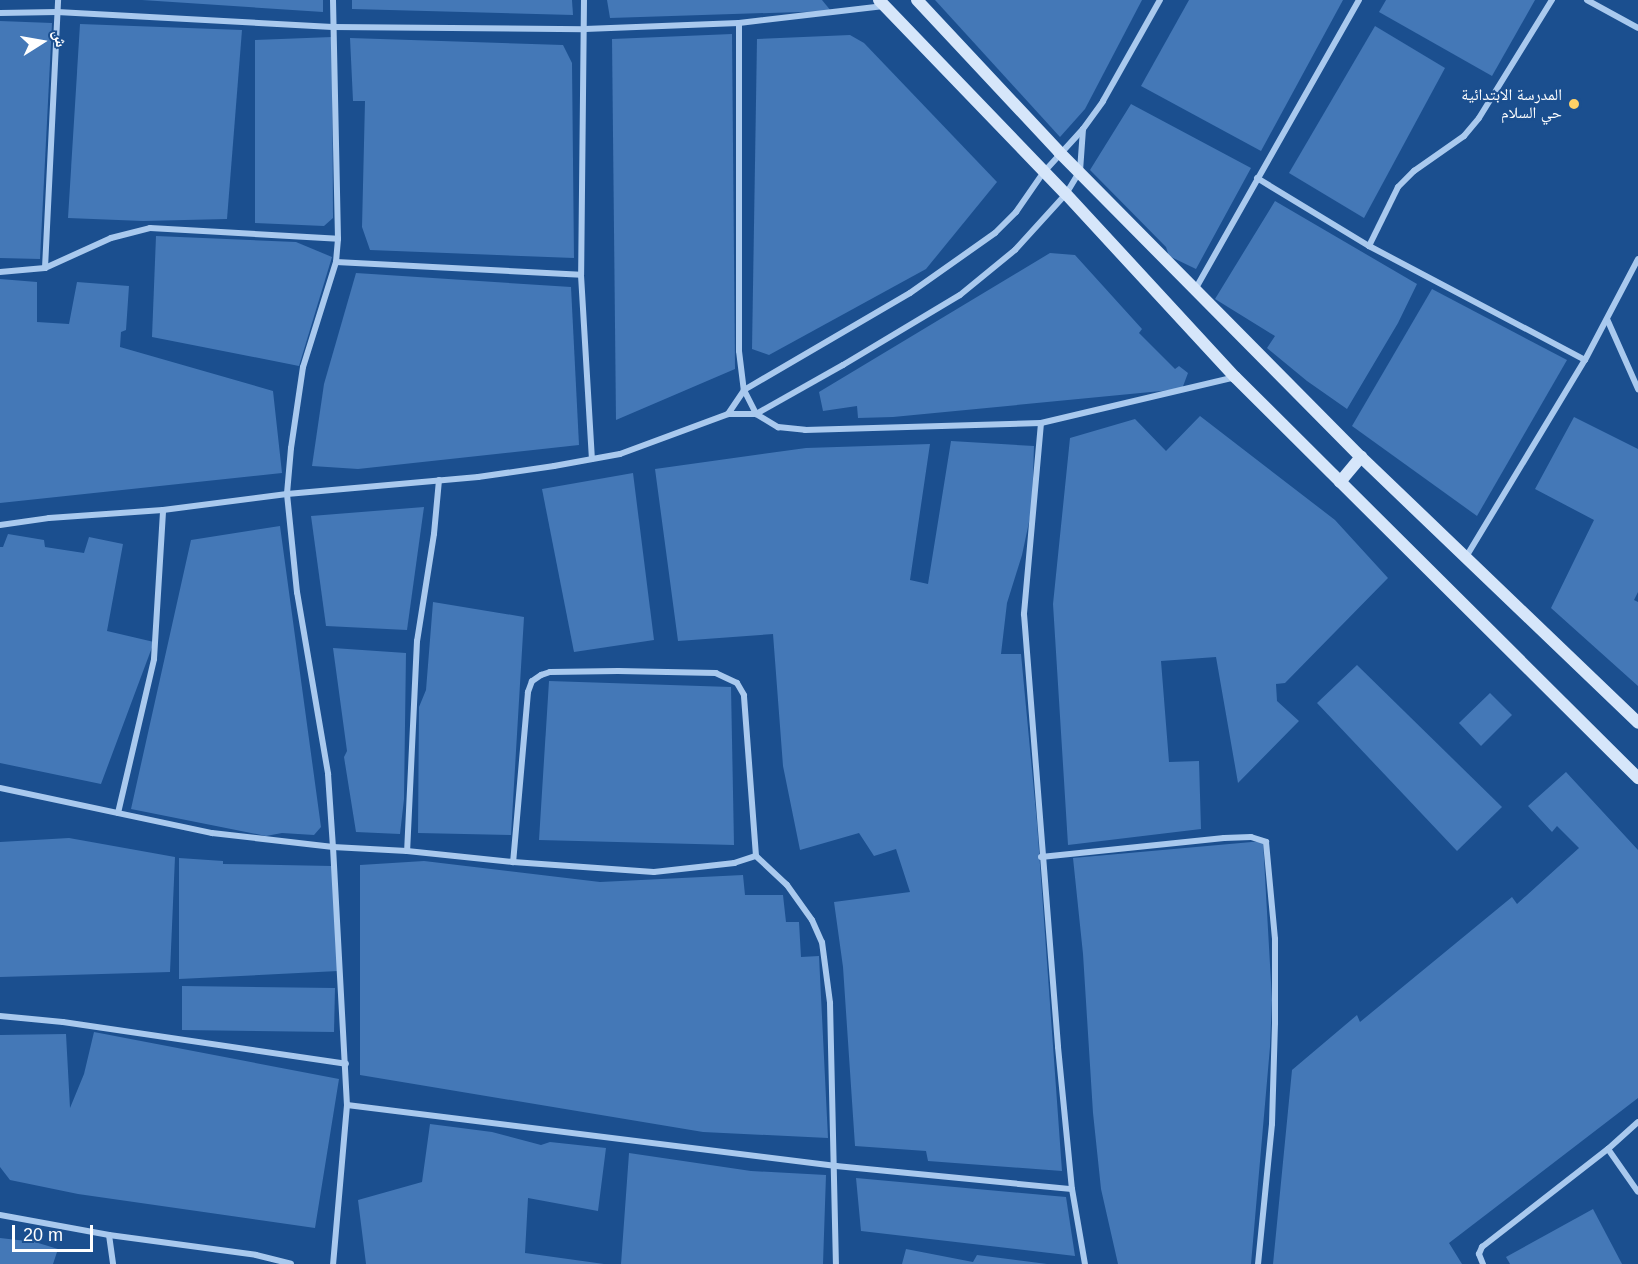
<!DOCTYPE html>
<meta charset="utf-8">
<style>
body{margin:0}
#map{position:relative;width:1638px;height:1264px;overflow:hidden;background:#1b4f8f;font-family:Helvetica,"Noto Naskh Arabic",sans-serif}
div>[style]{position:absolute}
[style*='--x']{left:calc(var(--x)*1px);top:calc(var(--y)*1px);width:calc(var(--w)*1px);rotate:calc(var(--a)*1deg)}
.building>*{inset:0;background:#4478b7}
.street>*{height:6px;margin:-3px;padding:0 3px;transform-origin:3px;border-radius:3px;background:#a9c9ee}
.secondary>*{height:12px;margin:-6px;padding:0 6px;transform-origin:6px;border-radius:6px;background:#d6e6fa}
.dots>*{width:16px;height:16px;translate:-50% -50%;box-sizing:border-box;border:3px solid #1b4f8f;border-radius:50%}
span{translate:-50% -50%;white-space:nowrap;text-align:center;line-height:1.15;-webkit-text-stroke:4.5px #1b4f8f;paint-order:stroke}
.poi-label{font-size:16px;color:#fff}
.right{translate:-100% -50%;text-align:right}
.north{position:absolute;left:12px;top:12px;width:60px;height:60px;-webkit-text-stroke:4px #1b4f8f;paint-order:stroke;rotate:79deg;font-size:16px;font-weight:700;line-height:24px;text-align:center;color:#fff}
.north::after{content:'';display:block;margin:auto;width:21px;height:27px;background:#fff;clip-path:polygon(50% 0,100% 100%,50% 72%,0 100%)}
.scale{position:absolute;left:12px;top:1225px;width:81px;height:27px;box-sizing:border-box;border:3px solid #fff;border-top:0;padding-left:8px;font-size:18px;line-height:21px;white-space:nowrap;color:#fff;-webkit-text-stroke:4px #1b4f8f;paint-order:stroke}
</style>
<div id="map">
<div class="building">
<div style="clip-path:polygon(142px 0,323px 0,323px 12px)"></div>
<div style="clip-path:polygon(352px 0,572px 0,573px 15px,352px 9px)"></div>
<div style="clip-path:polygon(607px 0,822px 0,831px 11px,610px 18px)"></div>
<div style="clip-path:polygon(935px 0,1142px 0,1085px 109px,1060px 137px)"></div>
<div style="clip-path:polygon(1189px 0,1343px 0,1261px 151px,1141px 86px)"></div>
<div style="clip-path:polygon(1386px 0,1535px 0,1492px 76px,1379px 12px)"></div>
<div style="clip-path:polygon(0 21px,52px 23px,40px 259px,0 258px)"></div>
<div style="clip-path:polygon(80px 24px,242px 30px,227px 219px,143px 221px,68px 218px)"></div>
<div style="clip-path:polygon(1375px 26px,1445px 68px,1364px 218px,1289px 173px)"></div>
<div style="clip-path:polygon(732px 34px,735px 369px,616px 420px,612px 39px)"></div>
<div style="clip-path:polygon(850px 35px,864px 43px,997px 182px,926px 269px,769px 355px,752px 349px,757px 39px)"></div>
<div style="clip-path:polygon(332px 37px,333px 218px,324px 226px,255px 223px,255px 40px)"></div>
<div style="clip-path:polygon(350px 38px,563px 45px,572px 63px,574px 258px,370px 250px,362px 227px,365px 101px,353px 101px)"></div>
<div style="clip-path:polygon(1131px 104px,1251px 168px,1196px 269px,1169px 256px,1166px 247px,1090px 170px)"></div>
<div style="clip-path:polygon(1275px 201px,1417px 284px,1398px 323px,1347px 409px,1307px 381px,1267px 348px,1275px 336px,1215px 299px)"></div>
<div style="clip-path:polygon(156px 236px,296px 242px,332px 257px,299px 366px,152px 337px)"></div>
<div style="clip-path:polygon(1050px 253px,1075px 255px,1142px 329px,1139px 333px,1175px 369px,1179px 366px,1188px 373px,1182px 389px,893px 417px,858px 418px,857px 406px,823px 411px,819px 392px)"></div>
<div style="clip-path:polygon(356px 273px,571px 287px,579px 445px,358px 469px,312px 466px,324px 384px)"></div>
<div style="clip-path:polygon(0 279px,37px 282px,37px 322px,69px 324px,77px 282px,129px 286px,126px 330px,121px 332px,120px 347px,273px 391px,282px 473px,0 503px)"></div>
<div style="clip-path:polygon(1432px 289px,1567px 360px,1477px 516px,1352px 426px)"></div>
<div style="clip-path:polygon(1200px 416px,1335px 520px,1388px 578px,1285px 683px,1276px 684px,1277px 701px,1299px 721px,1238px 783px,1216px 657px,1161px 661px,1169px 762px,1199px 761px,1201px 829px,1068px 845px,1053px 604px,1070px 438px,1135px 419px,1166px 451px)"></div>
<div style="clip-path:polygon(1574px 417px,1638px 449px,1638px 592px,1634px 600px,1638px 602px,1638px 686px,1551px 608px,1594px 520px,1535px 489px)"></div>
<div style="clip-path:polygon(951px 441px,1034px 446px,1032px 508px,1022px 555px,1007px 603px,1001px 654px,1021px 654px,1037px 823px,1062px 1171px,928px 1161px,926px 1151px,855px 1146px,843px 967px,834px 902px,910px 892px,896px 849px,874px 856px,859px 833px,800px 850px,783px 766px,773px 634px,678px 641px,655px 469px,806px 448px,930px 444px,910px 580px,928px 584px)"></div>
<div style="clip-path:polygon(633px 473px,654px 640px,574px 652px,542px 489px)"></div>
<div style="clip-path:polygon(424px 507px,407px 630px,326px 626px,311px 516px)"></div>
<div style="clip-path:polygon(280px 526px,321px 827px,314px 835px,282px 833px,266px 836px,131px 809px,191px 540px)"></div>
<div style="clip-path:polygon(8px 534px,44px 540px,45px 547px,84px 553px,89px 537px,123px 544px,107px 631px,154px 642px,101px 784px,0 763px,0 547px,3px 547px)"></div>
<div style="clip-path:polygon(433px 602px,524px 617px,511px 835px,418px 833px,419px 707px,426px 690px)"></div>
<div style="clip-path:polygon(333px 648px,406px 653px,404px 799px,400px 834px,356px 832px,344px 757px,347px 751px)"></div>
<div style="clip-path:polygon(1357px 665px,1502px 807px,1457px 851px,1317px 703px)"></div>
<div style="clip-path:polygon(549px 681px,731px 687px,734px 845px,539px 840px)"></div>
<div style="clip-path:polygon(1490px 693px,1512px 715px,1481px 746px,1459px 723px)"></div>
<div style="clip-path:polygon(1566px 772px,1638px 850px,1638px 1098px,1449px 1243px,1462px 1264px,1273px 1264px,1292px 1070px,1357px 1015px,1360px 1022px,1512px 897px,1517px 904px,1579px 848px,1557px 826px,1552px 832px,1528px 806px)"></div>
<div style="clip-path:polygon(69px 838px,175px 857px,170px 972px,0 977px,0 842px)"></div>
<div style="clip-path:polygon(1263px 841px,1272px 1000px,1270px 1047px,1251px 1264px,1118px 1264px,1101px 1189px,1093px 1113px,1083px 954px,1073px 858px)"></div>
<div style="clip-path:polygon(179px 858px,223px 861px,223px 864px,332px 866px,338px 971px,179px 979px)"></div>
<div style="clip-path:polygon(424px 861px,600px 882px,743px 875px,745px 895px,783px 895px,786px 922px,799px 922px,801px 957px,819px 956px,828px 1138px,703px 1132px,360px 1075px,360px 865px)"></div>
<div style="clip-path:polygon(182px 986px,335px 988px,334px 1032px,182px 1030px)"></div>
<div style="clip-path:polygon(94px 1032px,339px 1079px,315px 1228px,78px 1194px,10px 1180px,0 1167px,0 1035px,66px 1034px,70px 1108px,84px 1074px)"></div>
<div style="clip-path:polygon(430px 1124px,492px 1132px,541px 1145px,550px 1142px,606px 1148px,598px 1211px,528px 1198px,525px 1253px,604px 1264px,366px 1264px,358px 1200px,422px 1182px)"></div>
<div style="clip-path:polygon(629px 1153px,751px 1171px,826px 1175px,823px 1264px,621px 1264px)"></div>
<div style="clip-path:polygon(856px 1178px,1066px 1197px,1075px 1256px,861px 1231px)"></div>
<div style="clip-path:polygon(1593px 1209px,1622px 1264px,1510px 1264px,1506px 1257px)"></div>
<div style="clip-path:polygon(0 1238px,35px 1242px,58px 1249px,53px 1264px,0 1264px)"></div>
<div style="clip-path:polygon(906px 1249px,973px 1262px,977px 1255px,1047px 1264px,902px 1264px)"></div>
</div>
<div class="street">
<div style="--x:584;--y:0;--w:275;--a:90.6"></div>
<div style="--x:581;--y:275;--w:184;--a:86.6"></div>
<div style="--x:1587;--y:0;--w:58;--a:28.8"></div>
<div style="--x:884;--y:6;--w:146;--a:173.3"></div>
<div style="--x:739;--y:23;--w:328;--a:90"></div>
<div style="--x:739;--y:351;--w:39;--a:83"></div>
<div style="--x:744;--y:390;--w:27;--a:63"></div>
<div style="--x:756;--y:414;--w:26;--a:31"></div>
<div style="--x:778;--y:427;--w:27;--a:6"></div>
<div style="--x:805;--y:430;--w:236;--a:-1.7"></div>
<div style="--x:1041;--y:423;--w:199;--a:-13.3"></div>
<div style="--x:0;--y:13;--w:57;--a:-1"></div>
<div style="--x:57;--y:12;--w:276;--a:3.1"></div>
<div style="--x:333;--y:27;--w:252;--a:0.5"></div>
<div style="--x:585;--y:29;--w:154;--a:-2.2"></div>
<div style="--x:1257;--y:178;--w:131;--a:31.3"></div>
<div style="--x:1369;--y:246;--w:244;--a:27.8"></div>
<div style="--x:338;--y:239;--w:23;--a:95"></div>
<div style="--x:336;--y:262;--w:110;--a:107.4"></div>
<div style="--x:303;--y:367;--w:82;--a:98.4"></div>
<div style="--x:291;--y:448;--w:46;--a:95"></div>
<div style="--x:287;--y:494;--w:99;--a:84.2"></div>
<div style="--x:297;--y:592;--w:185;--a:80.3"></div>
<div style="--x:328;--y:774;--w:73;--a:86.1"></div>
<div style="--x:333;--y:847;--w:74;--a:3.1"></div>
<div style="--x:1369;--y:246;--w:66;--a:-63.8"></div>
<div style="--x:1398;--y:187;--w:23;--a:-45"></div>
<div style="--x:1414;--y:171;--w:61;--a:-35"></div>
<div style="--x:1464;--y:136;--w:23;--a:-50"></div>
<div style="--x:1479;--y:118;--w:139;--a:-58.3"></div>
<div style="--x:336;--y:262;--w:245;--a:3"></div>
<div style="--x:45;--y:268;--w:268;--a:-87.2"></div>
<div style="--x:0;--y:272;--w:45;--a:-5.1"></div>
<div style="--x:45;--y:268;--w:72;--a:-24.4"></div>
<div style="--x:111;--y:238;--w:40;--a:-14.4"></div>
<div style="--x:150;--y:228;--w:188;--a:3.3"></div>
<div style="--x:338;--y:239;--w:239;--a:-91.2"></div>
<div style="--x:1196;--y:288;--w:331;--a:-60.5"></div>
<div style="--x:1607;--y:319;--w:77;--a:66.1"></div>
<div style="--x:728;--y:414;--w:29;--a:-56"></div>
<div style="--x:744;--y:390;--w:192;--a:-30.3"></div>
<div style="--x:910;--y:293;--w:104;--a:-35.2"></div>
<div style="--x:995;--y:233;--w:30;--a:-45"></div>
<div style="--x:1016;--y:212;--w:47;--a:-55.3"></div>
<div style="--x:1043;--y:173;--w:59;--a:-47.7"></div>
<div style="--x:1083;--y:129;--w:34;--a:-54"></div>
<div style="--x:1103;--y:101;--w:116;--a:-60.6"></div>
<div style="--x:1041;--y:423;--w:192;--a:95.1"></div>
<div style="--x:1024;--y:614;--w:434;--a:85.5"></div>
<div style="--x:1058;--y:1047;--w:143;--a:84.4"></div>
<div style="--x:1072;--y:1189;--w:76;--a:80.2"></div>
<div style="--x:439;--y:480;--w:54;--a:95.3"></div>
<div style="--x:434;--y:534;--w:108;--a:99"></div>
<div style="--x:417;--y:641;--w:210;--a:92.7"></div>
<div style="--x:407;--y:851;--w:107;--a:5.9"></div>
<div style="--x:513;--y:862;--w:141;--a:4.1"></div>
<div style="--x:654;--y:872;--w:81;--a:-6.4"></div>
<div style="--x:734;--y:863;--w:23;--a:-18"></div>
<div style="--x:756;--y:856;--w:161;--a:-94.3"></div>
<div style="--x:744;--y:695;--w:14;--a:-120"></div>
<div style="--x:737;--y:683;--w:23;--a:-155"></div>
<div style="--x:716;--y:673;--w:98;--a:-178.8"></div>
<div style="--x:618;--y:671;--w:68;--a:179.2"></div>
<div style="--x:550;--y:672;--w:9;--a:162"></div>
<div style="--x:541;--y:675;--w:11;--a:146"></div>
<div style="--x:532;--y:681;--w:12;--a:110"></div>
<div style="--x:528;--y:692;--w:171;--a:95"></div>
<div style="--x:0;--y:525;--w:49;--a:-8.1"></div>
<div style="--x:49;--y:518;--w:114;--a:-4"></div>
<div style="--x:163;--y:510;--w:125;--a:-7.4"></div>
<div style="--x:287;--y:494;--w:192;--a:-5.1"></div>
<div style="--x:478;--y:477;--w:77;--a:-8.2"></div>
<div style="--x:554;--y:466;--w:67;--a:-10.3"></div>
<div style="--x:620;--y:454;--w:115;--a:-20.3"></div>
<div style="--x:728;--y:414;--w:28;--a:0"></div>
<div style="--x:756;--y:414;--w:100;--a:-29.4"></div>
<div style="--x:843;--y:365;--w:136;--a:-30.9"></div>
<div style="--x:960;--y:295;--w:71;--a:-39.3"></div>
<div style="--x:1015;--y:250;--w:76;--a:-47.7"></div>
<div style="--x:1066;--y:194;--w:27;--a:-59"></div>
<div style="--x:1080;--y:171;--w:42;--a:-85.9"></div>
<div style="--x:1466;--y:557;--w:230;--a:-58.9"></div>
<div style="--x:1585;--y:360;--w:114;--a:-62.3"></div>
<div style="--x:0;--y:788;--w:217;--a:12"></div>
<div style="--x:212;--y:833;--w:122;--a:6.6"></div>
<div style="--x:333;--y:847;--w:258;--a:86.9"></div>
<div style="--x:347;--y:1105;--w:160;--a:95"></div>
<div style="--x:118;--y:813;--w:158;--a:-76.8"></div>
<div style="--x:154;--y:659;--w:149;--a:-86.5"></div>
<div style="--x:756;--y:856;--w:42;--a:43.1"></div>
<div style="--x:787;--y:885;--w:43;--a:54.5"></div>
<div style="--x:812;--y:920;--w:24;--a:66"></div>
<div style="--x:822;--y:942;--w:62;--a:82.5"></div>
<div style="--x:830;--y:1003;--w:261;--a:88.7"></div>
<div style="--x:1041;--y:857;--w:184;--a:-5.9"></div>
<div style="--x:1224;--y:838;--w:27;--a:-2"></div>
<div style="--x:1251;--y:837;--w:16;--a:18"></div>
<div style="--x:1266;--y:842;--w:97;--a:84.7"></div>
<div style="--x:1275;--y:939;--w:84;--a:90"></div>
<div style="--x:1275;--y:1023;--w:101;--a:91.7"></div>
<div style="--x:1272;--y:1124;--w:141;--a:95.7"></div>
<div style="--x:0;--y:1016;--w:63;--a:5.4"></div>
<div style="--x:63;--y:1022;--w:286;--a:8.4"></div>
<div style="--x:347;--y:1105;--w:493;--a:7.1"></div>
<div style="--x:836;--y:1166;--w:237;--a:5.6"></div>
<div style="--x:1608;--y:1149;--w:52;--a:55.1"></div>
<div style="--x:0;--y:1215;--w:111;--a:10.4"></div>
<div style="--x:109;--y:1235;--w:148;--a:7.7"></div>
<div style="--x:256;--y:1255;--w:36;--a:14"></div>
<div style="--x:109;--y:1235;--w:29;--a:82"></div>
<div style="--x:1483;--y:1264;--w:11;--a:-112"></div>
<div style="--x:1479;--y:1254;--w:8;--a:-67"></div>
<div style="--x:1482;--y:1247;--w:160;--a:-37.9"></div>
<div style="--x:1608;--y:1149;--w:40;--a:-42"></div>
</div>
<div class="secondary">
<div style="--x:879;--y:0;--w:269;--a:46.1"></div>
<div style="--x:1066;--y:194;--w:249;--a:47.3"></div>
<div style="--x:1235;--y:377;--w:569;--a:44.86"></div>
<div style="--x:917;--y:0;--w:208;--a:46.9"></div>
<div style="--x:1059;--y:152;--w:429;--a:45.3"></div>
<div style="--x:1361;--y:457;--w:384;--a:43.8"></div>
<div style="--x:1340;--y:482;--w:33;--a:-50"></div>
</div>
<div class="dots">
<div style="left:1574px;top:104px;background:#ffd166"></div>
</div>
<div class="poi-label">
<span class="right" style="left:1562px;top:104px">المدرسة الابتدائية<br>حي السلام</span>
</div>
<div class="north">ش</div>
<div class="scale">20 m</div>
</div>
